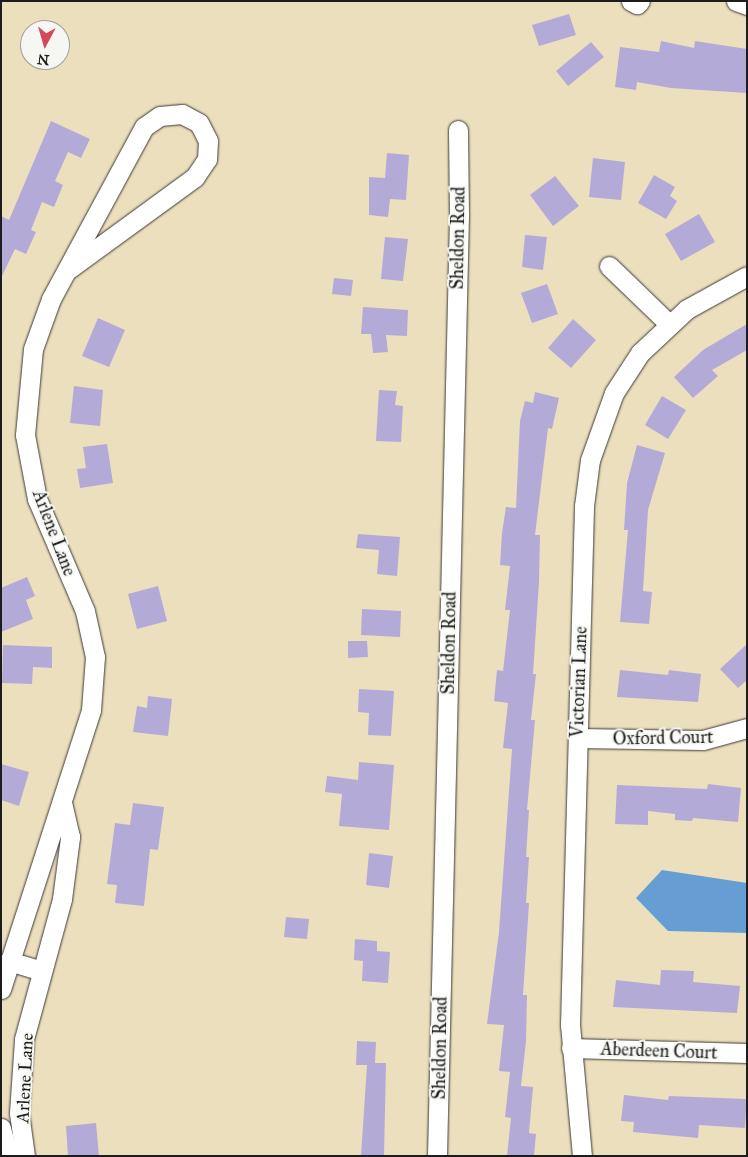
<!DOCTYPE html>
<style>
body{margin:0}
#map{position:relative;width:748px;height:1157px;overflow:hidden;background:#ecdfbe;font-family:"IM FELL Great Primer",serif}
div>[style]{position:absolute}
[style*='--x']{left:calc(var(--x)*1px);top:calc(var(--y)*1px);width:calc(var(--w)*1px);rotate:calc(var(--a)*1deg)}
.water>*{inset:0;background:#669ed4}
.building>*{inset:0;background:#b4aad8}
.roads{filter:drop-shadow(0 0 1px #3b3934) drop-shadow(0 0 1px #3b3934)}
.street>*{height:19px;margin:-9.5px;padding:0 9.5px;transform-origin:9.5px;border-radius:9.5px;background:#fff}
span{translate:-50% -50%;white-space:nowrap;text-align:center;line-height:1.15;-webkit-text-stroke:4px #f6f6f2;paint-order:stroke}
.street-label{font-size:18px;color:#1c1c1c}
.frame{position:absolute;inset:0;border:2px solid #1c1c1c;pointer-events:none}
.north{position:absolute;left:20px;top:20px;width:50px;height:50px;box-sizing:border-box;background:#f6f6f2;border:1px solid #9f9f9c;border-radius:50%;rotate:186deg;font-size:14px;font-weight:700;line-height:20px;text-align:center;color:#1c1c1c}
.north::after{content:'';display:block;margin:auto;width:18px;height:22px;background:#d1495b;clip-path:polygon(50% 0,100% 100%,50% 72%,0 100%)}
</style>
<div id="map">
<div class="water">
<div style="clip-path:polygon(662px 870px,747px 883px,747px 933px,668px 931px,636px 898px)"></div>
</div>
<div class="building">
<div style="clip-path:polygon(569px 14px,576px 35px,539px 46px,532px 25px)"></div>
<div style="clip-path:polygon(661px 41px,694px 48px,695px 41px,747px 49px,747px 93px,671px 88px,637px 82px,636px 90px,615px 87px,620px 47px,659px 52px)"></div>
<div style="clip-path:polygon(591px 42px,604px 57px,568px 86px,556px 71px)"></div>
<div style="clip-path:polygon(51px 121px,90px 139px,81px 158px,68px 152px,55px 181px,63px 185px,54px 207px,42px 202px,31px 230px,36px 232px,26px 254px,15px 249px,1px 278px,1px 216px,9px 220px)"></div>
<div style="clip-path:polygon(387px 153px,409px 155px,406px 200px,390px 199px,388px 217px,369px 215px,369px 177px,385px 178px)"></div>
<div style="clip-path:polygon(593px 158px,625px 162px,621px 200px,589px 197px)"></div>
<div style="clip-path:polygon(654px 175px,675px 187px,670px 196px,677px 201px,666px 219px,638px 203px)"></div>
<div style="clip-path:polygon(555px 176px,579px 206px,553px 226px,530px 195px)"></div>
<div style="clip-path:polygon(699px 214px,715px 242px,681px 261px,665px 234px)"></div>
<div style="clip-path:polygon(525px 235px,547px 237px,543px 270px,522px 267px)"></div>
<div style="clip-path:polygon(385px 237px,408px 239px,403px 281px,381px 279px)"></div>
<div style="clip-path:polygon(334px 278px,353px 280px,351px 296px,332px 294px)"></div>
<div style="clip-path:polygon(547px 284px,558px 314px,532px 323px,521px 293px)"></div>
<div style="clip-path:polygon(363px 307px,408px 310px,407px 336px,386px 335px,388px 352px,373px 353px,371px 334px,361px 334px)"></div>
<div style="clip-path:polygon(98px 318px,125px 330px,109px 367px,82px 356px)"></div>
<div style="clip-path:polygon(573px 319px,596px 340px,571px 368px,548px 348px)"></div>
<div style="clip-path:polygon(747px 324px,747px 350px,712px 370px,718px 376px,693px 398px,674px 377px,703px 350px)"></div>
<div style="clip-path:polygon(74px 386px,103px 390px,100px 426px,70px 423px)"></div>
<div style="clip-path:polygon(379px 390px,397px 391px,395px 405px,403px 406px,401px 442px,376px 441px)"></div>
<div style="clip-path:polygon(535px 392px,559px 398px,552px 429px,548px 428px,535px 535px,540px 535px,539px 582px,533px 674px,536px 674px,531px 720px,535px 720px,527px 810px,529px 810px,526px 857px,529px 857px,526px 903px,529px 903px,523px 995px,527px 995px,526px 1041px,521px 1086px,533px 1087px,529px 1133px,536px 1134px,534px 1156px,507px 1156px,511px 1118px,505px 1117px,510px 1072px,499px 1071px,504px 1025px,487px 1024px,499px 932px,512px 749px,503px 748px,508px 703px,494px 701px,497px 670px,503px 671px,510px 610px,505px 610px,510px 566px,500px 565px,502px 533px,506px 507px,516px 508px,520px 421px,525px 401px,533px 403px)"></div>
<div style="clip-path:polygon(662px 396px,686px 410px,668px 439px,645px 425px)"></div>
<div style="clip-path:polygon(107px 444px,113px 483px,80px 488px,77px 469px,86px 468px,83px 447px)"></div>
<div style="clip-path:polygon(637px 445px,665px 453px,648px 510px,643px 591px,652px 592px,649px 624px,620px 622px,628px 530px,624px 530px,627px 483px)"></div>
<div style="clip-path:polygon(358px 534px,400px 537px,397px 576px,377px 574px,379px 550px,356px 548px)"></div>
<div style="clip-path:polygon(27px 577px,35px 596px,26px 600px,33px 619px,1px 632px,1px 588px)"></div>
<div style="clip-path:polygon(158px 586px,167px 621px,137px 629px,128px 594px)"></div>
<div style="clip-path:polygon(362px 609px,401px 611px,400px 637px,361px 635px)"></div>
<div style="clip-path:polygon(348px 641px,367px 641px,368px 657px,348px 658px)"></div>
<div style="clip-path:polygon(747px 644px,747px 680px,738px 688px,720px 669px)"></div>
<div style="clip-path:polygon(3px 645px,52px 647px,52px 668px,33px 667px,32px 684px,2px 683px)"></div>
<div style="clip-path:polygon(620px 670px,668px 675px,669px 670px,701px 674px,698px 702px,617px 697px)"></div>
<div style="clip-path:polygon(359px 689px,394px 691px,391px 736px,368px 735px,369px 713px,358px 712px)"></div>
<div style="clip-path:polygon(148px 696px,172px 699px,168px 736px,133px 732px,137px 706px,147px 708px)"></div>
<div style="clip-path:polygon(359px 762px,394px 765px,389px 830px,339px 826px,342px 794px,325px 792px,327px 776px,358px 780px)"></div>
<div style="clip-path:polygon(1px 764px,29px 772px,19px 806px,1px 800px)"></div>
<div style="clip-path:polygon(708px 784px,741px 788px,738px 822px,693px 818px,692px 821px,675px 820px,675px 814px,648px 811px,648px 825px,615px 824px,617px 785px,707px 789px)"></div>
<div style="clip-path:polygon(133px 803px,164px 807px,158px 850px,150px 849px,144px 906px,115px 903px,117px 885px,107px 884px,115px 823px,130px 825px)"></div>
<div style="clip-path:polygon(369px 853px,393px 856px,389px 888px,366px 885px)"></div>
<div style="clip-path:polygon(286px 917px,309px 919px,307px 939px,284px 937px)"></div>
<div style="clip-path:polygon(355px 939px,377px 941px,377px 951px,390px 952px,388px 983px,362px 981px,363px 961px,354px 960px)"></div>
<div style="clip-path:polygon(661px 970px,694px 971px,693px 982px,740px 986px,737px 1013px,613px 1007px,616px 980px,660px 985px)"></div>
<div style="clip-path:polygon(357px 1041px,376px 1042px,375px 1063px,386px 1063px,384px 1156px,361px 1156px,367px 1065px,356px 1065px)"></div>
<div style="clip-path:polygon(624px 1095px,668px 1100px,669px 1096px,747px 1099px,745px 1128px,699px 1125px,698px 1138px,633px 1132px,634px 1122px,621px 1121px)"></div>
<div style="clip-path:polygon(96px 1123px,99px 1156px,68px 1156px,66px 1126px)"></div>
</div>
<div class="roads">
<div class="street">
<div style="--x:631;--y:1;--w:7;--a:27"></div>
<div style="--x:637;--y:4;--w:4;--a:-45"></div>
<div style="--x:736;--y:1;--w:12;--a:20"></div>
<div style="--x:609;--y:266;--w:83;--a:44"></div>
<div style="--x:578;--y:738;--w:125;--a:0.9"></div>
<div style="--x:703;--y:740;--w:46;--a:-15.3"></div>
<div style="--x:9;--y:961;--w:34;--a:17"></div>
<div style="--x:1;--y:989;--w:293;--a:-72.1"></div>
<div style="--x:91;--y:710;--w:53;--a:-85.7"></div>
<div style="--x:95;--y:657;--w:47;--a:-102.3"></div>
<div style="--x:85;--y:611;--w:122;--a:-113.2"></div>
<div style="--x:37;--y:499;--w:65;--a:-100.6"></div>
<div style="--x:25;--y:435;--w:86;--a:-84.7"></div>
<div style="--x:33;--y:349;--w:53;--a:-70.2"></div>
<div style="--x:51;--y:299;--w:196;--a:-61.6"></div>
<div style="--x:144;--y:127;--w:19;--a:-35"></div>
<div style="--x:160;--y:116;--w:22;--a:-5"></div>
<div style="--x:182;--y:114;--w:19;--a:28"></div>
<div style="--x:199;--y:123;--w:20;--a:63"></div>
<div style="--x:208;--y:141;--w:18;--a:93"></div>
<div style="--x:207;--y:159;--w:22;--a:124"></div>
<div style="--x:195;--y:177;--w:155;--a:143.9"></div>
<div style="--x:571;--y:1048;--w:176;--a:1.6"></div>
<div style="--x:1;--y:1128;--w:29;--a:76"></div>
<div style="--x:25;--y:1156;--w:43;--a:-97.9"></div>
<div style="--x:19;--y:1113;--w:74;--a:-86.1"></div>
<div style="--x:24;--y:1039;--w:145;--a:-74.8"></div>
<div style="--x:62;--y:899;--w:63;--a:-82.6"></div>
<div style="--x:70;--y:837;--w:37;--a:-103"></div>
<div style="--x:437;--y:1156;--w:942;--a:-88.66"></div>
<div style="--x:459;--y:214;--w:84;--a:-90.7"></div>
<div style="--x:582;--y:1156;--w:132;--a:-95.2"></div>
<div style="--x:570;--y:1025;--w:519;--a:-88.45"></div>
<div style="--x:584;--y:506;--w:46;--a:-82.6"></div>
<div style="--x:590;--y:460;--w:71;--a:-70.3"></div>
<div style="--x:614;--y:393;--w:48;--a:-57"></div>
<div style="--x:640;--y:353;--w:64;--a:-43.1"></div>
<div style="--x:687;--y:309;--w:68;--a:-28.8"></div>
</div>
</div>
<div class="street-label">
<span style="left:458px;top:238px;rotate:-89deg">Sheldon Road</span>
<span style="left:54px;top:533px;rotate:69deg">Arlene Lane</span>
<span style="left:449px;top:643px;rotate:-89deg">Sheldon Road</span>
<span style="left:579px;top:682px;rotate:-88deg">Victorian Lane</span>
<span style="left:663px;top:738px;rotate:-1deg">Oxford Court</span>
<span style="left:440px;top:1048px;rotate:-89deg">Sheldon Road</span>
<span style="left:659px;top:1051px;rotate:2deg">Aberdeen Court</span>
<span style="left:25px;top:1078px;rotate:-87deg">Arlene Lane</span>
</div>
<div class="frame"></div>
<div class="north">N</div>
</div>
